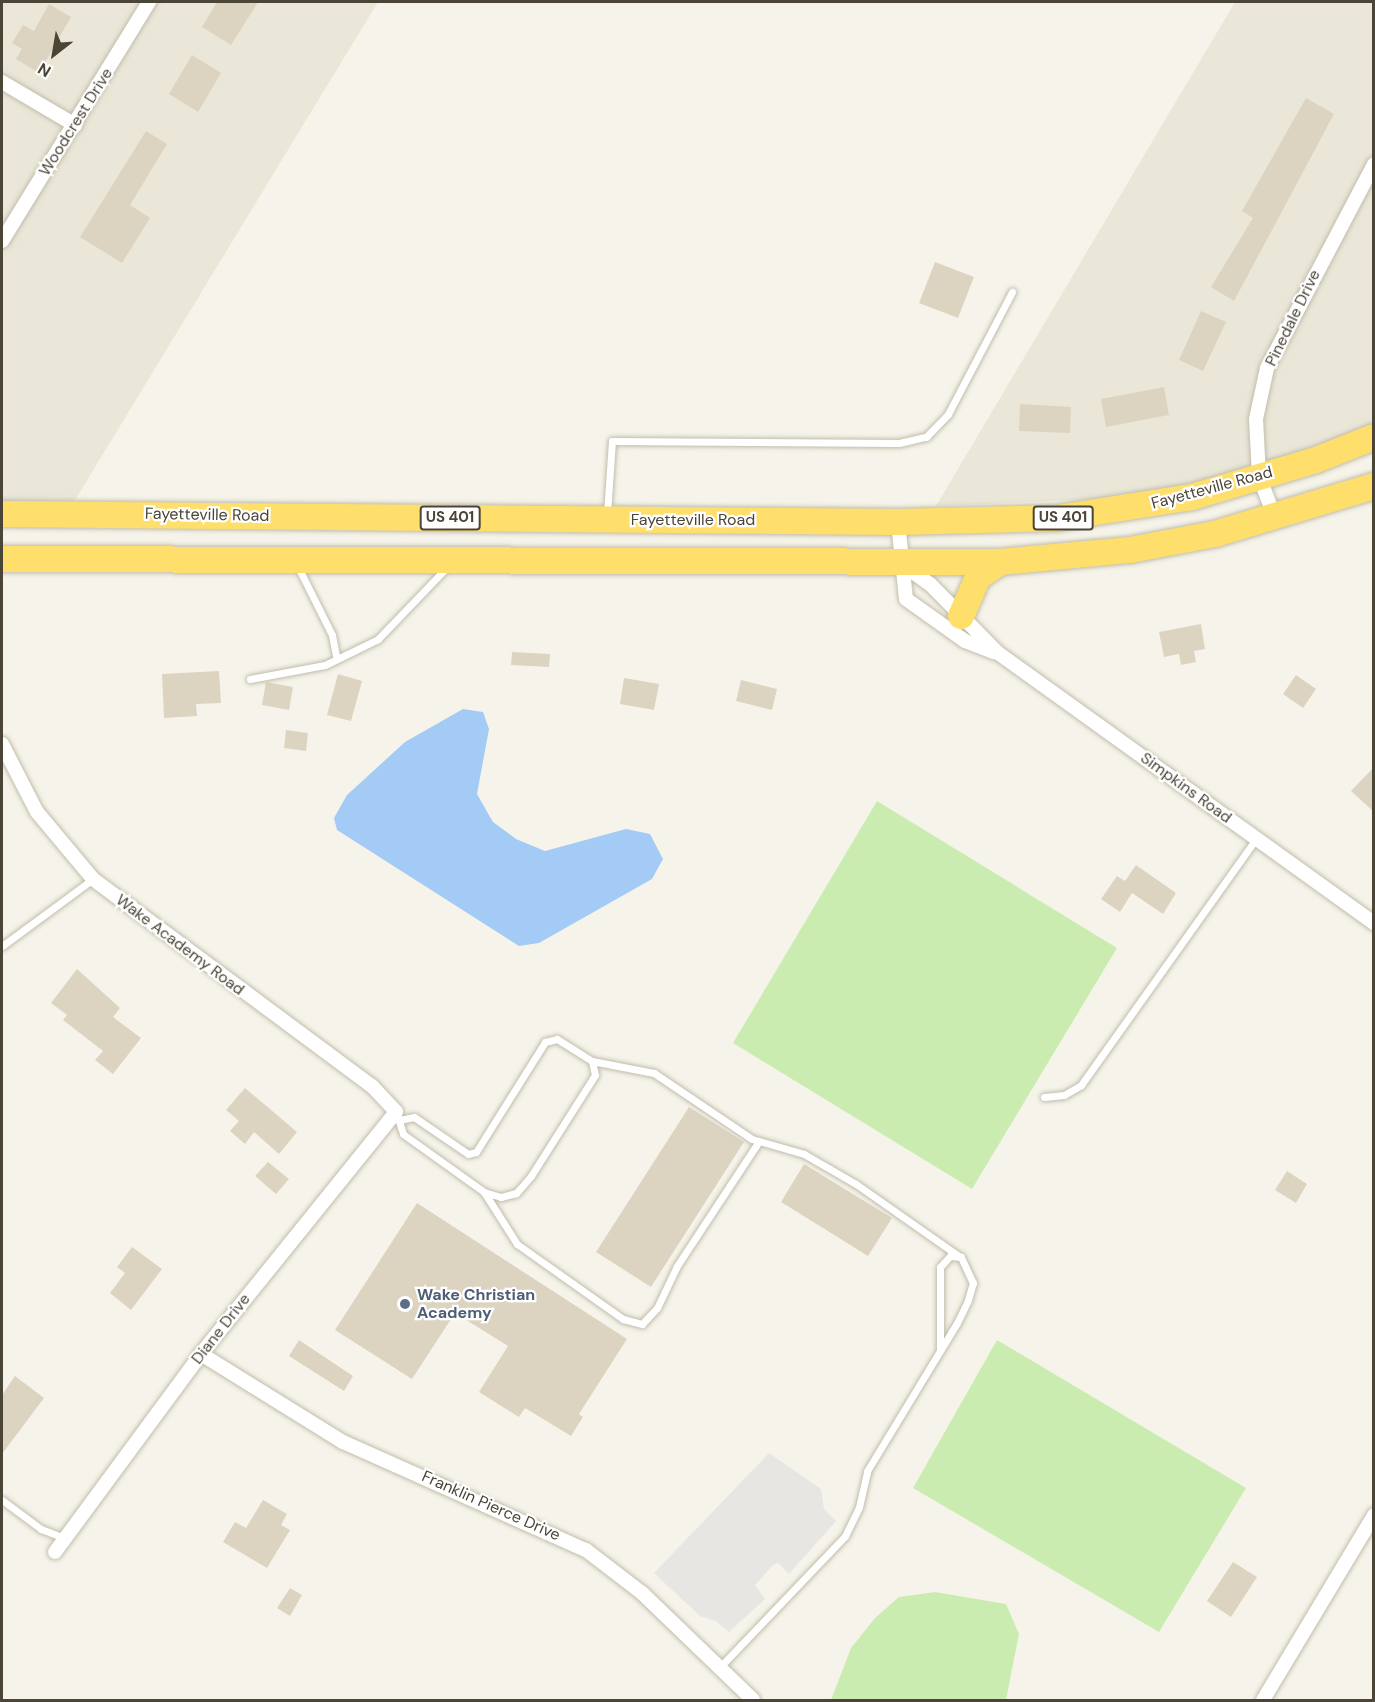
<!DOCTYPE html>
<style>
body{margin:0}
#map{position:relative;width:1375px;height:1702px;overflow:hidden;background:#f6f4ea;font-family:"DM Sans",sans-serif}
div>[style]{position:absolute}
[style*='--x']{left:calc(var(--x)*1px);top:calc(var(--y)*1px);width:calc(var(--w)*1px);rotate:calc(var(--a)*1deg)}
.residential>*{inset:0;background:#eae7d8}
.green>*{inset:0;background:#cbecb1}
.parking>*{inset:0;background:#e7e6e2}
.water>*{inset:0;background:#a3cbf6}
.building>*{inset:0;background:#dcd4c1}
.roads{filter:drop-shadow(0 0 2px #c2bdac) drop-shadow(0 0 2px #c2bdac)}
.lane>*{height:7px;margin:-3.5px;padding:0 3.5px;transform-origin:3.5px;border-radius:3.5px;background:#fff}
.street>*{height:14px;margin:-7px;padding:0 7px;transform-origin:7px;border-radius:7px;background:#fff}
.highway>*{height:26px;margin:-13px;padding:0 13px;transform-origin:13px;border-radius:13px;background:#ffdf6c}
.dots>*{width:16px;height:16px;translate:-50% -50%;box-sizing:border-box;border:3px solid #fff;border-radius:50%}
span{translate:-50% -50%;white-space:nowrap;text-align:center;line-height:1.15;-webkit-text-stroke:4.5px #fff;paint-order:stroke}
.shield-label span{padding:2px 4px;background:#fff;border:2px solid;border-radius:4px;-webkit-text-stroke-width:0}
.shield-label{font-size:15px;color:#4b4537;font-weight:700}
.street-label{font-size:16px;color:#4b4537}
.service-label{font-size:16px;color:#4e5e75;font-weight:700}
.left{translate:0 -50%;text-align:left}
.frame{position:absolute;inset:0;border:3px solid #4b4537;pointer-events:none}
.north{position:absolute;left:24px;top:24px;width:60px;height:60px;-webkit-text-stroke:4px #fff;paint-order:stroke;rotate:211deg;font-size:16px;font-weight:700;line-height:24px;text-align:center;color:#4b4537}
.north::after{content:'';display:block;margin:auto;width:21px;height:27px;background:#4b4537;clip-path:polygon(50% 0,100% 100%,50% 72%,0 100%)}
</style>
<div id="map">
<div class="residential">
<div style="clip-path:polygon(2px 2px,378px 2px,75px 500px,2px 503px)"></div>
<div style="clip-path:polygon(1235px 2px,1373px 2px,1373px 425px,1313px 450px,1187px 487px,1121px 498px,936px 506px)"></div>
</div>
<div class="green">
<div style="clip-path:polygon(877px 801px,1117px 948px,972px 1189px,733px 1043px)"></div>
<div style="clip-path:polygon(997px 1340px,1246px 1488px,1159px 1632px,913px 1488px)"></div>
<div style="clip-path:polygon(935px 1592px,1006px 1604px,1019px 1634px,1006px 1700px,831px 1700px,851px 1648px,875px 1618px,899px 1597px)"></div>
</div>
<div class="parking">
<div style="clip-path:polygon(769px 1453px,821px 1489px,824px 1509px,836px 1521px,789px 1574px,778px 1563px,773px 1565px,755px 1585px,765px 1599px,729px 1632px,716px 1621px,700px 1616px,654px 1573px)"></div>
</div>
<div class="water">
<div style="clip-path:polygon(463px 709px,483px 712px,489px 729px,477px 794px,493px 822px,516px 839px,545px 851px,626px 829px,650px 834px,663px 859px,652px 879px,539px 943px,519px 946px,337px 830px,334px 818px,347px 795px,405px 742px)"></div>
</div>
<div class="building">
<div style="clip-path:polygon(217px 2px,258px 2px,231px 45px,202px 27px)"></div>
<div style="clip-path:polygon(49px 4px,71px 17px,39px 73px,16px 59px,22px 49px,12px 43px,23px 25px,34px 31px)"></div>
<div style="clip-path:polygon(192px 55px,221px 73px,198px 112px,169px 94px)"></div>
<div style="clip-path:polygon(1306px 98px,1334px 114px,1234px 301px,1211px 287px,1253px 218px,1242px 211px)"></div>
<div style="clip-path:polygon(146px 131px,167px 144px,130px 205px,150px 218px,122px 263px,80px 237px)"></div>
<div style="clip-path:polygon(935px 262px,974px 277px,958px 318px,919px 303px)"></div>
<div style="clip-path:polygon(1201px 311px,1226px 322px,1203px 371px,1179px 360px)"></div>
<div style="clip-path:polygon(1164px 387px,1169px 415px,1106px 427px,1101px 399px)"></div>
<div style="clip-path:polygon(1020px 404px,1071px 407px,1070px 433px,1019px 431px)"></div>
<div style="clip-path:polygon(1201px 624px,1205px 649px,1194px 651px,1196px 662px,1181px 665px,1179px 654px,1164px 657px,1159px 632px)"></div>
<div style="clip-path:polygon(512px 652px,550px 654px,549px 667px,511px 665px)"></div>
<div style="clip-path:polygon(219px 671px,221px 703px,196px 704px,197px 716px,164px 718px,162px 674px)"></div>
<div style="clip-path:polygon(338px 674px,362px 681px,351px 721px,327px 715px)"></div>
<div style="clip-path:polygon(1296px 675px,1316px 689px,1303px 708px,1283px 694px)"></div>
<div style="clip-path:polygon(624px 678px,659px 684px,654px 710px,620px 704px)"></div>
<div style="clip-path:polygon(741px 680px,777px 689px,772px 710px,736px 701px)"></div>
<div style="clip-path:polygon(266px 682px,293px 687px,289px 710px,262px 705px)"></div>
<div style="clip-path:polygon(286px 730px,308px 733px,306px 751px,284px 748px)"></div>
<div style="clip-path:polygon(1374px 767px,1374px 812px,1351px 791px)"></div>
<div style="clip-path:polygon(1136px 865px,1176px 893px,1163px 914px,1132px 893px,1120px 912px,1101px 899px,1117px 876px,1125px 881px)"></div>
<div style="clip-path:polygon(77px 969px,120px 1008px,113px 1017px,141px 1038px,113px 1074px,95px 1060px,103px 1051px,63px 1020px,67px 1015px,51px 1003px)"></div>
<div style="clip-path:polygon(245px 1088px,297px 1132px,279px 1154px,254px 1132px,245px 1144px,230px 1131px,239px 1121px,226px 1110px)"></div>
<div style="clip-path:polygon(689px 1107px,744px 1142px,651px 1287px,596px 1252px)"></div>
<div style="clip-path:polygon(268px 1162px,289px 1179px,276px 1194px,255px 1176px)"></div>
<div style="clip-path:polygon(804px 1164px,892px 1218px,868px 1256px,781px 1202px)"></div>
<div style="clip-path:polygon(1287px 1171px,1307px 1184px,1296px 1203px,1275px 1190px)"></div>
<div style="clip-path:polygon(417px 1203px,627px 1339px,579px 1414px,583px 1417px,571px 1436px,525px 1408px,519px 1417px,479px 1392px,508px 1346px,455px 1313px,412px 1379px,335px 1330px)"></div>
<div style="clip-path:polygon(132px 1247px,162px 1269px,131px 1310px,110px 1293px,125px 1273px,117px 1267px)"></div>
<div style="clip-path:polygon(299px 1340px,353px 1376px,344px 1391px,289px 1356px)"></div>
<div style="clip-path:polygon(15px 1376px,44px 1398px,2px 1454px,2px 1395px)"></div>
<div style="clip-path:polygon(263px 1500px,287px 1514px,281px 1525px,290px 1530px,267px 1568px,223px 1542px,235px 1522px,246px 1528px)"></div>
<div style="clip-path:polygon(1233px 1562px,1257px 1577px,1231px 1617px,1207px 1601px)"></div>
<div style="clip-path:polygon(290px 1588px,302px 1595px,290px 1616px,277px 1608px)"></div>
</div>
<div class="roads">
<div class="lane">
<div style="--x:607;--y:514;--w:73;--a:-86.1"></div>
<div style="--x:612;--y:441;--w:287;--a:0.4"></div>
<div style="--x:899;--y:443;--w:28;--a:-13"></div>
<div style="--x:926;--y:437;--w:32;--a:-46"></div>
<div style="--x:948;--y:414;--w:138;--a:-62.3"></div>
<div style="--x:297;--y:565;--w:78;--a:63.4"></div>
<div style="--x:332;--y:635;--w:21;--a:79"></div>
<div style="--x:250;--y:679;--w:76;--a:-10.6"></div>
<div style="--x:325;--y:665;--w:59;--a:-26.1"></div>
<div style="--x:378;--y:639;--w:100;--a:-46.2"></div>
<div style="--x:2;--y:946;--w:113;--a:-36.4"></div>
<div style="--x:592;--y:1061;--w:63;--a:11"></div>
<div style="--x:654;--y:1073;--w:118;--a:34"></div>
<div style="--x:752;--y:1139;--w:54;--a:16.1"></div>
<div style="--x:804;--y:1154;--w:60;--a:30"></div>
<div style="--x:856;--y:1184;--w:126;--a:35"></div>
<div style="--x:1044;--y:1097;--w:20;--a:-6"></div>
<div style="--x:1064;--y:1095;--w:20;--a:-30"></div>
<div style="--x:1081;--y:1085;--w:302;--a:-54.6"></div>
<div style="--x:396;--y:1112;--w:23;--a:72"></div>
<div style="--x:403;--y:1134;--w:100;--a:35.6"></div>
<div style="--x:484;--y:1192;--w:62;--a:57.6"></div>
<div style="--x:517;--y:1244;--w:130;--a:35.3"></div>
<div style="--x:623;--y:1319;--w:20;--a:15"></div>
<div style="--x:642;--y:1324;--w:22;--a:-47"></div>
<div style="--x:657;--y:1308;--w:47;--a:-64.5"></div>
<div style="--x:677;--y:1266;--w:149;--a:-56.7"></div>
<div style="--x:399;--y:1120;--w:15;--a:-11"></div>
<div style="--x:414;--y:1117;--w:65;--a:34.4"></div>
<div style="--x:468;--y:1154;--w:8;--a:-14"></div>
<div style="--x:476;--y:1152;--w:130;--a:-57.9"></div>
<div style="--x:545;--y:1042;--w:12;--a:-14"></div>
<div style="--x:557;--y:1039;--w:41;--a:32.2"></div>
<div style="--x:592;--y:1061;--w:14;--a:78"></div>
<div style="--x:595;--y:1075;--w:120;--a:122.4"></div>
<div style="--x:531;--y:1176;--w:23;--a:131"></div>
<div style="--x:516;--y:1193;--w:16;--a:165"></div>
<div style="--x:501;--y:1197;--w:18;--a:-164"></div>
<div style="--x:2;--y:1500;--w:49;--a:36.6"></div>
<div style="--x:41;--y:1529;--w:26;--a:21"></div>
<div style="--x:719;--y:1668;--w:182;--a:-46.3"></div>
<div style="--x:845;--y:1536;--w:32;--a:-64"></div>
<div style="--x:859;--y:1507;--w:37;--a:-77"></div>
<div style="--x:867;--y:1471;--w:173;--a:-58.7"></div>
<div style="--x:957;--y:1323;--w:25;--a:-64"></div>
<div style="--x:968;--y:1300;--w:18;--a:-74"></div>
<div style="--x:973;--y:1283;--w:29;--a:-115"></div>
<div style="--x:961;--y:1257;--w:11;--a:-175"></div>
<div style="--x:950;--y:1256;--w:15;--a:132"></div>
<div style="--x:940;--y:1267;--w:83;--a:90"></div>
</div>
<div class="street">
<div style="--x:2;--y:82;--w:85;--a:30.5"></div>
<div style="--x:2;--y:241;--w:281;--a:-58.4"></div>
<div style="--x:1275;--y:518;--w:45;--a:-110.9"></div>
<div style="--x:1259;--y:476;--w:57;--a:-93"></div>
<div style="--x:1256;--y:419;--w:52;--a:-77.8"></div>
<div style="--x:1267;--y:368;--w:230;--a:-62.3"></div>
<div style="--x:898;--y:522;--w:77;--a:84.1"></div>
<div style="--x:906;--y:599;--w:72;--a:35.4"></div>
<div style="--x:965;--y:641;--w:31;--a:21"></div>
<div style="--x:902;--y:564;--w:34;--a:36"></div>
<div style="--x:930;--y:584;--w:97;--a:45.4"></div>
<div style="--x:998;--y:653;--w:463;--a:35.7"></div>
<div style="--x:2;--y:744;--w:76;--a:62.8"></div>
<div style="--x:37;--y:812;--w:87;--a:50.1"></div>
<div style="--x:93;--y:879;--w:347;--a:36.6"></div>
<div style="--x:372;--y:1086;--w:35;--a:47"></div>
<div style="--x:396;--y:1112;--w:311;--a:128.9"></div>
<div style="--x:201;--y:1354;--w:246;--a:126.4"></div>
<div style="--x:201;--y:1354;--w:167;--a:31.8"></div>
<div style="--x:343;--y:1442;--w:266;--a:24"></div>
<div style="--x:586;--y:1550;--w:71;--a:37.5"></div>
<div style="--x:642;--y:1593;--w:154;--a:43.9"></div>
<div style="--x:1263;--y:1700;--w:216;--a:-59"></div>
</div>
<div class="highway">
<div style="--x:2;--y:514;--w:896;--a:0.51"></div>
<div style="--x:898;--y:522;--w:160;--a:-1.4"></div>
<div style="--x:1058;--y:518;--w:136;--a:-8.9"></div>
<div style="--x:1192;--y:497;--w:129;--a:-16.6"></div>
<div style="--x:1316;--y:460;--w:62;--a:-21.6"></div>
<div style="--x:2;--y:559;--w:998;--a:0.17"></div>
<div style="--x:1000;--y:562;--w:131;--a:-5.3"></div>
<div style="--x:1130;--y:550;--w:86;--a:-10.7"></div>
<div style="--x:1215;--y:534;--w:166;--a:-16.8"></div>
<div style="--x:961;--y:616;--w:43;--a:-66.4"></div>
<div style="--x:978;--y:577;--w:27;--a:-34"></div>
</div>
</div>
<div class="dots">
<div style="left:405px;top:1304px;background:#5c6f8a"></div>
</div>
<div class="shield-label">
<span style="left:450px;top:518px">US 401</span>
<span style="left:1063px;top:518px">US 401</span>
</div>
<div class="street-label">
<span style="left:76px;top:122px;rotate:-58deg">Woodcrest Drive</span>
<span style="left:1293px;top:318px;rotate:-64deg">Pinedale Drive</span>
<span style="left:1212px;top:488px;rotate:-15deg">Fayetteville Road</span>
<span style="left:207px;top:515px;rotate:1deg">Fayetteville Road</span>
<span style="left:693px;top:520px">Fayetteville Road</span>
<span style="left:1186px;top:788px;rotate:36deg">Simpkins Road</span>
<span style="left:180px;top:945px;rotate:37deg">Wake Academy Road</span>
<span style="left:221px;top:1329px;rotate:-52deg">Diane Drive</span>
<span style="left:491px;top:1506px;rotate:24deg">Franklin Pierce Drive</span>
</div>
<div class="service-label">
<span class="left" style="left:417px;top:1304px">Wake Christian<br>Academy</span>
</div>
<div class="frame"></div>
<div class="north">N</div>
</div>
